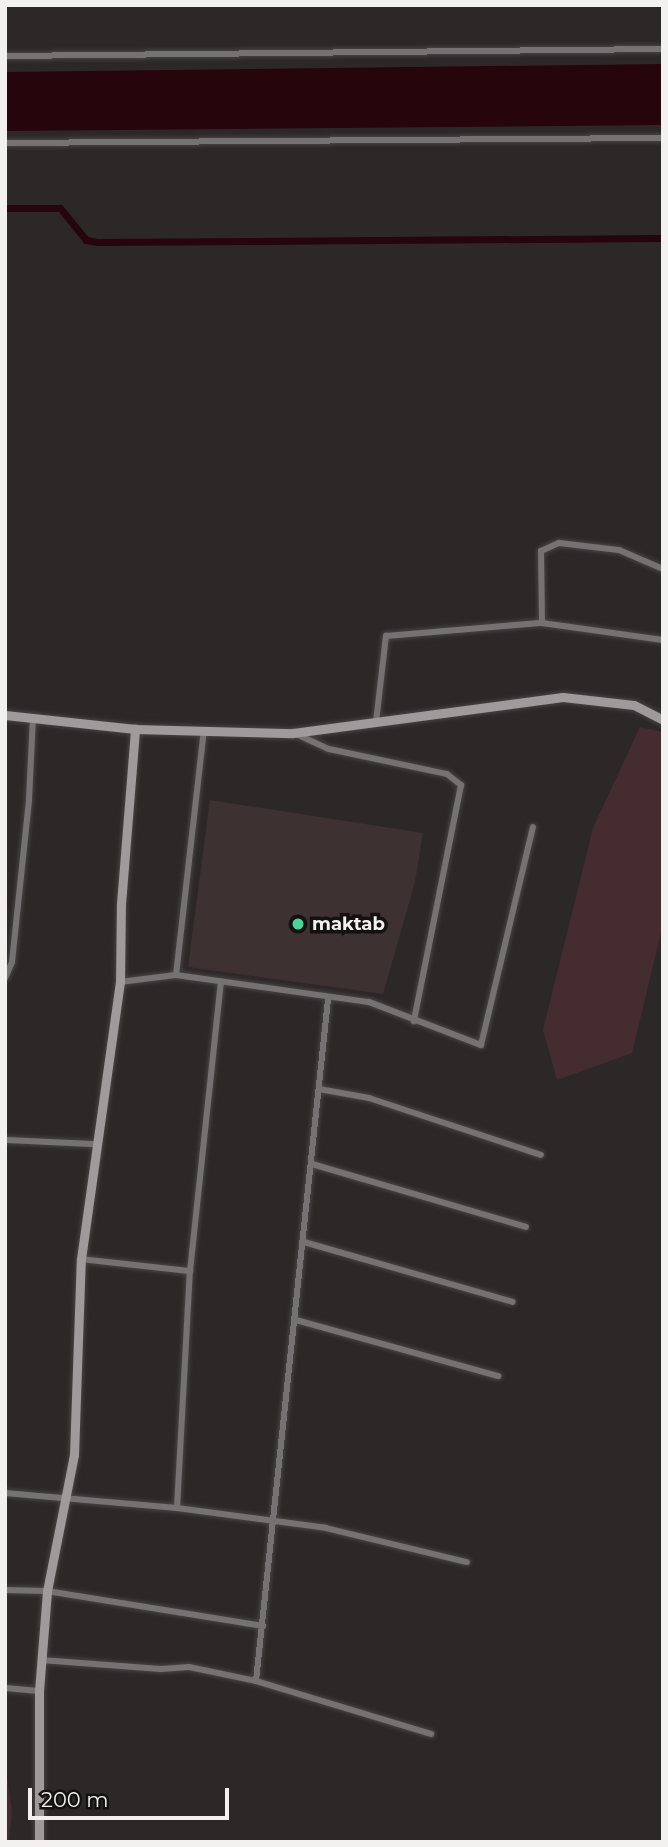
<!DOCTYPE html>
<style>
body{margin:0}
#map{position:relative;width:668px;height:1847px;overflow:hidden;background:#2d2828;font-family:Montserrat,sans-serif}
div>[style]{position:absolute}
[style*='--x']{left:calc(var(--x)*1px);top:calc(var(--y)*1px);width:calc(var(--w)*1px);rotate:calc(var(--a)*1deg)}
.built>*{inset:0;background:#3d3132}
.green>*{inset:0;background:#442c2f}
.water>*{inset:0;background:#26050b}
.canal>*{height:7px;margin:-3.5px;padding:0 3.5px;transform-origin:3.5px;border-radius:3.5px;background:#26050b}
.roads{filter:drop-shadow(0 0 2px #494444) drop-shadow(0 0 2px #494444)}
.street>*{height:6px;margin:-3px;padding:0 3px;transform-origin:3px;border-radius:3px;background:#747272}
.secondary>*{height:9px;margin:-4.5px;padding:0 4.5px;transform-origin:4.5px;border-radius:4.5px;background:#9f9a9b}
.dots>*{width:19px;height:19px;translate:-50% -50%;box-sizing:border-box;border:4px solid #141111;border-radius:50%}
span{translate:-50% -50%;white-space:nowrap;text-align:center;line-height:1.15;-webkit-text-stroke:7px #141111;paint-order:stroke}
.poi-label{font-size:18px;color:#f3f0f0;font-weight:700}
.left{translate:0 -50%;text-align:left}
.frame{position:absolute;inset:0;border:7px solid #f3f0f0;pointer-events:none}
.scale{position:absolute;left:28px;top:1788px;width:201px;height:32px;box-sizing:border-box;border:4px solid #f3f0f0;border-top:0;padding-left:9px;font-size:21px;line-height:24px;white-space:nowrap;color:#f3f0f0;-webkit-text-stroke:5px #141111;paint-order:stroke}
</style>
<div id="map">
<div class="built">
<div style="clip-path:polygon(210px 800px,423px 833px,415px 882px,383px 994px,188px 967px)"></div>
</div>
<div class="green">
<div style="clip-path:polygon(640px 727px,663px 732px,663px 924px,632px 1053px,557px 1080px,543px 1030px,593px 828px)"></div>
<div style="clip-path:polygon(5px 1762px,12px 1811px,9px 1842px,5px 1842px)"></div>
</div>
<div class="water">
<div style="clip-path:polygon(663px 64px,663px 125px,5px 131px,5px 72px)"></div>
</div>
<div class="canal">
<div style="--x:5;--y:208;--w:55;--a:0"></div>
<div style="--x:60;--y:208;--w:41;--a:50.9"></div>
<div style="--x:86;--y:240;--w:11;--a:10"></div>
<div style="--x:97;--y:242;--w:566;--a:-0.4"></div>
</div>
<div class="roads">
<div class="street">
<div style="--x:5;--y:56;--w:658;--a:-0.61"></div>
<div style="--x:5;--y:143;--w:658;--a:-0.44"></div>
<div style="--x:542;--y:623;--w:72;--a:-90.8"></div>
<div style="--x:541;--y:551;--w:20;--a:-24"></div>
<div style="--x:559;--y:543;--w:60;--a:6.7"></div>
<div style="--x:619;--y:550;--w:48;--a:23.4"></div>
<div style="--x:376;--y:722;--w:87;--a:-83.4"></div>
<div style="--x:386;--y:636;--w:157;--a:-4.8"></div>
<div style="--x:542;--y:623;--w:122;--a:8"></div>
<div style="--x:294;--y:733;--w:38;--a:25"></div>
<div style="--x:329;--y:749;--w:121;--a:12"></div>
<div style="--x:447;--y:774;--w:18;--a:38"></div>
<div style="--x:461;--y:785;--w:241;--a:101.3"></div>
<div style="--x:176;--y:975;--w:246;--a:-83.5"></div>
<div style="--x:5;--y:978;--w:17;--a:-66"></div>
<div style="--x:12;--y:962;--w:164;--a:-84"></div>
<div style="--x:29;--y:799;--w:82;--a:-87.2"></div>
<div style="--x:120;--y:982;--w:56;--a:-7.1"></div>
<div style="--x:176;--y:975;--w:195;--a:8"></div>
<div style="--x:369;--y:1002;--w:120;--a:21"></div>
<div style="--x:481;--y:1045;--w:224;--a:-76.6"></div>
<div style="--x:319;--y:1089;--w:51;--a:10.2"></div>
<div style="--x:369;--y:1098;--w:181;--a:18.3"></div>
<div style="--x:5;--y:1140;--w:89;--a:2.6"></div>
<div style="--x:312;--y:1164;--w:223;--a:16.4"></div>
<div style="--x:304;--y:1242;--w:217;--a:16"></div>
<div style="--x:81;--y:1259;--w:110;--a:6.3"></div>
<div style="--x:296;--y:1320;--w:210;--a:15.5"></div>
<div style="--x:5;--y:1493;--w:173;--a:5"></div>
<div style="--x:177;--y:1508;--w:150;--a:7.6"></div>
<div style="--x:326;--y:1528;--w:145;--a:13.6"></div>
<div style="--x:177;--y:1508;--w:237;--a:-86.9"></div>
<div style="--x:190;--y:1271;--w:291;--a:-83.9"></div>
<div style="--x:5;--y:1590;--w:42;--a:1.4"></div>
<div style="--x:47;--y:1591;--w:219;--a:9.2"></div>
<div style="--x:41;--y:1660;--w:120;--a:4.3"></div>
<div style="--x:161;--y:1669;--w:28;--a:-4"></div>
<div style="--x:189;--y:1667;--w:68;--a:11.8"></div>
<div style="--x:256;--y:1681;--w:183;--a:16.8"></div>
<div style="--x:256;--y:1681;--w:686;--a:-83.97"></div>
<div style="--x:5;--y:1688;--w:34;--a:5"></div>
</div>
<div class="secondary">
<div style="--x:5;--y:715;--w:131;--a:6.1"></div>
<div style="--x:135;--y:729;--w:158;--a:1.5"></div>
<div style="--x:293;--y:733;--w:272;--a:-7.6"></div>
<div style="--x:563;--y:697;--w:71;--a:6.4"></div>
<div style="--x:634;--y:705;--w:33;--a:27"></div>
<div style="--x:39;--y:1842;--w:151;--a:-90"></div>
<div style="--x:39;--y:1691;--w:100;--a:-85.4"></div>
<div style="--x:47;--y:1591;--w:139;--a:-78.8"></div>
<div style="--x:74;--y:1455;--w:196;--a:-88"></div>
<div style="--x:81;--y:1259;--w:280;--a:-82"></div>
<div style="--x:120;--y:982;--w:78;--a:-89.3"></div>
<div style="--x:121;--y:904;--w:176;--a:-85.4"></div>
</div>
</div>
<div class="dots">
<div style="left:298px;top:924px;background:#4ad49c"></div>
</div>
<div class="poi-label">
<span class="left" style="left:312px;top:924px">maktab</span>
</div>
<div class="frame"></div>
<div class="scale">200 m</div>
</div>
